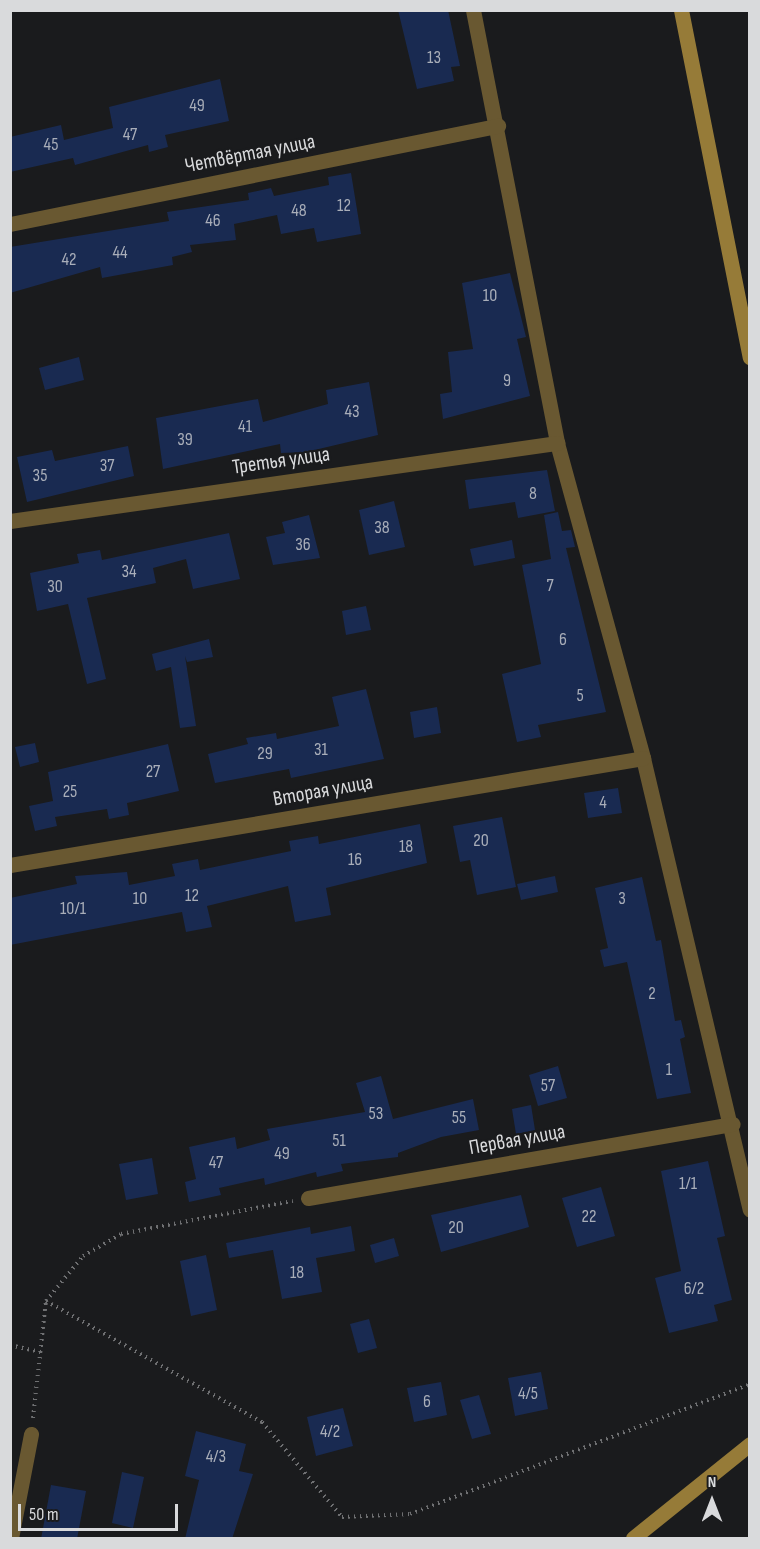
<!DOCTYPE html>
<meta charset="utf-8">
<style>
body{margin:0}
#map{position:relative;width:760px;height:1549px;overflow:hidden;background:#1a1b1d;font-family:"Sofia Sans Condensed",sans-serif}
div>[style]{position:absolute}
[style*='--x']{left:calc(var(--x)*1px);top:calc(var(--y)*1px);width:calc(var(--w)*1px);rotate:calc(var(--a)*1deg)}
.building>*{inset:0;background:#192a51}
.path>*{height:4px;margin-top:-2px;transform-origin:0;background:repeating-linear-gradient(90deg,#6f7072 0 1.5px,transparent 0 6px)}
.street>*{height:15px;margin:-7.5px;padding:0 7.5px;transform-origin:7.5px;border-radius:7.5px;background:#695831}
.secondary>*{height:15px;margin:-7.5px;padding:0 7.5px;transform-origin:7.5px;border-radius:7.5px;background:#967b38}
span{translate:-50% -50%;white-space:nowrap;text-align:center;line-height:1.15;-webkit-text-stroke:4.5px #1a1b1d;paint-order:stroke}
.number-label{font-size:18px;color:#a9aeb9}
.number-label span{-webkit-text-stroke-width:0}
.street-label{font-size:21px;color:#d9dadc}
.frame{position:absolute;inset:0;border:12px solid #d9dadc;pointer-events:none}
.north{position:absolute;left:682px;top:1471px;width:60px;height:60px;-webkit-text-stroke:4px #1a1b1d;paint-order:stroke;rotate:0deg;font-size:16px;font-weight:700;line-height:24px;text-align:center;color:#d9dadc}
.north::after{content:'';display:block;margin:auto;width:21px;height:27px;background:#d9dadc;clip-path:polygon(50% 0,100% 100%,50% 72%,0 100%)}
.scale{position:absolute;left:18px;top:1504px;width:160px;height:27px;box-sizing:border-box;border:3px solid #d9dadc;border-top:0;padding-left:8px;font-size:18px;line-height:21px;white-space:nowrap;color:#d9dadc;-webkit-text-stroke:4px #1a1b1d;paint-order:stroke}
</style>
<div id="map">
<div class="building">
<div style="clip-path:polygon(398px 10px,448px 10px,460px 66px,451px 67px,454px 81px,417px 89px)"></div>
<div style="clip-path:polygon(220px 79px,229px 121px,165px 135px,168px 147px,149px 152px,148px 145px,75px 165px,73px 158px,10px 172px,10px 137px,61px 125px,64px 140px,113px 128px,109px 107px)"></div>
<div style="clip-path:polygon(351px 173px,361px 234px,317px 242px,314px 228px,281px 234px,277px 215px,234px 224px,236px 240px,190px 245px,192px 252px,172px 257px,173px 265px,102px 278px,100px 267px,10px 293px,10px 247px,169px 221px,167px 212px,249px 200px,248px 193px,271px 188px,274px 196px,329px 185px,328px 177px)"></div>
<div style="clip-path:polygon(510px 273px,526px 337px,517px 339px,530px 396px,443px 419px,440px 394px,452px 392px,448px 352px,473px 349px,462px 283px)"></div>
<div style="clip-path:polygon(79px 357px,84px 380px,45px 390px,39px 368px)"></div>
<div style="clip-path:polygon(369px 382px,378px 435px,306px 452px,281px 453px,280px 444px,163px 469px,156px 418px,258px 399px,263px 422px,328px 404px,326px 390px)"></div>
<div style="clip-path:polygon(128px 446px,134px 476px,27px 502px,17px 457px,52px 450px,55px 461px)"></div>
<div style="clip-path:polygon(547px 470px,555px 511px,518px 518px,515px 502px,469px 509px,465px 480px)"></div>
<div style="clip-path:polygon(394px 501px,405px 547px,369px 555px,359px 510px)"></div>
<div style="clip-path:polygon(558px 512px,562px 531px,571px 530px,575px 547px,566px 548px,606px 712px,538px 725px,541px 737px,517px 742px,502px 674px,541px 664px,522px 565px,551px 559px,544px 515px)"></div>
<div style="clip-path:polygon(309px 515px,320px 558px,273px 565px,266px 537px,285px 533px,282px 522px)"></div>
<div style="clip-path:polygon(229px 533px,240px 579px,193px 589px,186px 559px,153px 568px,156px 583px,87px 598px,106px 679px,87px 684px,68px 604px,37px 611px,30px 573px,79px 563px,77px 554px,100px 550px,102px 560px)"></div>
<div style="clip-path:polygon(512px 540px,515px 558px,474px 566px,470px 549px)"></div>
<div style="clip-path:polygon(366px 606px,371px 630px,346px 635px,342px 611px)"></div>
<div style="clip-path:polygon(209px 639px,213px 657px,187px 662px,185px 656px,196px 726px,180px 728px,171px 667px,156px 671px,152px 654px)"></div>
<div style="clip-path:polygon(366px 689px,384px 759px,291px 778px,289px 769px,215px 783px,208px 754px,248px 744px,246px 738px,276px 733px,277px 739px,339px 726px,332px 697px)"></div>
<div style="clip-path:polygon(437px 707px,441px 733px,414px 738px,410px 712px)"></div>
<div style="clip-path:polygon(35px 743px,39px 762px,20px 767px,15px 747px)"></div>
<div style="clip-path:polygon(168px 744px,179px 791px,127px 803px,129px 815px,109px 819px,107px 809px,55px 817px,57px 826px,35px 831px,29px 806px,53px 801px,48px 772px)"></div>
<div style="clip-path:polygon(618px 788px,622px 813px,588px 818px,584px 793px)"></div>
<div style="clip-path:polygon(502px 817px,516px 887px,477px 895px,470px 860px,460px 862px,453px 826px)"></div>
<div style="clip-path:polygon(420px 824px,427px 863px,326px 888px,331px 915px,295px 922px,288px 886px,207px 906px,212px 927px,186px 932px,182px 912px,10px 945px,10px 898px,77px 884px,75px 876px,127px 872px,129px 885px,175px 876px,172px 864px,198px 859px,200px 870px,291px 851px,289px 841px,318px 836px,319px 844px)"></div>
<div style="clip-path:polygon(555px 876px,558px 892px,521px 900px,517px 884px)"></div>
<div style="clip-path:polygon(642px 877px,656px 941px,661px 940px,675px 1021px,681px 1020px,685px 1037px,680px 1039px,691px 1093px,657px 1099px,627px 962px,604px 967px,600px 950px,608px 948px,595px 888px)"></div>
<div style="clip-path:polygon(558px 1066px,567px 1098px,538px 1106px,529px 1075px)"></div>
<div style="clip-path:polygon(381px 1076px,393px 1119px,473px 1099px,479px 1130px,441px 1137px,398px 1153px,398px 1157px,341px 1164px,343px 1171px,317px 1177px,316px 1172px,265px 1185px,264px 1178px,219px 1188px,221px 1195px,189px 1202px,185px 1182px,196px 1179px,189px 1147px,235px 1137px,237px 1149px,270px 1140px,267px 1129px,365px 1112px,356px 1083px)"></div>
<div style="clip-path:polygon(531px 1105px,535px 1130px,516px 1134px,512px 1109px)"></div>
<div style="clip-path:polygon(152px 1158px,158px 1194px,126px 1200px,119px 1164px)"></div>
<div style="clip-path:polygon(708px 1161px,725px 1236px,717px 1238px,732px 1300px,714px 1305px,718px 1321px,669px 1333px,655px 1278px,681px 1271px,661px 1171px)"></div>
<div style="clip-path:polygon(601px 1187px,615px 1236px,577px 1247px,562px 1198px)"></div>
<div style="clip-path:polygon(521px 1195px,529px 1227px,441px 1252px,431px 1215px)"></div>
<div style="clip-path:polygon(351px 1226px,355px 1251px,316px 1258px,322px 1292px,282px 1299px,273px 1250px,229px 1258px,226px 1243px,310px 1227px,311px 1234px)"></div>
<div style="clip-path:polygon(394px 1238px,399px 1256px,375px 1263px,370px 1245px)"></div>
<div style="clip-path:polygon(206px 1255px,217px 1310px,191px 1316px,180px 1261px)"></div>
<div style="clip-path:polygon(369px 1319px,377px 1348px,358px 1353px,350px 1324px)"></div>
<div style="clip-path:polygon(541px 1372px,548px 1409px,515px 1416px,508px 1378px)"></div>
<div style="clip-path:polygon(441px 1382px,447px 1415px,414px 1422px,407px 1388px)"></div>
<div style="clip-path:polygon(479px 1395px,491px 1434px,472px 1439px,460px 1400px)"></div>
<div style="clip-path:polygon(343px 1408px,353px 1446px,316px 1456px,307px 1417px)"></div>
<div style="clip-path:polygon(196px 1431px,246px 1444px,239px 1471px,253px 1474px,232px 1539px,185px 1539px,199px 1480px,185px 1476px)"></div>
<div style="clip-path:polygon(122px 1472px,144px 1477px,133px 1528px,112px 1523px)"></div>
<div style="clip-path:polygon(51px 1485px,86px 1491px,77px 1539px,41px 1539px)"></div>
</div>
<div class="path">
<div style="--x:46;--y:1301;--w:248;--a:29.3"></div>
<div style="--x:262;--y:1422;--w:124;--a:49.9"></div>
<div style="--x:342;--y:1517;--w:68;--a:-2.5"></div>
<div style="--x:410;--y:1514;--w:364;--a:-20.9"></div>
<div style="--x:10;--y:1345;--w:32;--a:13"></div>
<div style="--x:33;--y:1418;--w:118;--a:-83.7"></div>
<div style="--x:46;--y:1301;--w:58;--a:-50.6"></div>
<div style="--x:83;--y:1256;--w:44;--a:-30.1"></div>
<div style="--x:121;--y:1234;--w:175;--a:-10.9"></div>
</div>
<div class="street">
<div style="--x:473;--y:10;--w:441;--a:79"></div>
<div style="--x:557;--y:443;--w:327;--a:74.7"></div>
<div style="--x:643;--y:758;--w:464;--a:76.7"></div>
<div style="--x:10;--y:224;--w:498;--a:-11.4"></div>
<div style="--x:10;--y:521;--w:553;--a:-8.12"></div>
<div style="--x:10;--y:865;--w:642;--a:-9.59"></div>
<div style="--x:308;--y:1198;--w:431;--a:-9.9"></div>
<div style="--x:11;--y:1538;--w:106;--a:-79.1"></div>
</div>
<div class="secondary">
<div style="--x:681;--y:10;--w:354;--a:78.8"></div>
<div style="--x:633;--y:1538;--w:150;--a:-38.8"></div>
</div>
<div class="number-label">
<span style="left:434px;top:58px">13</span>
<span style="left:197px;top:106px">49</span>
<span style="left:130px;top:135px">47</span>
<span style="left:51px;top:145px">45</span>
<span style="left:344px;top:206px">12</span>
<span style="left:299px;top:211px">48</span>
<span style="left:213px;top:221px">46</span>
<span style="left:120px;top:253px">44</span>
<span style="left:69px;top:260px">42</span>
<span style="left:490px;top:296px">10</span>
<span style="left:507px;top:381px">9</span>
<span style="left:352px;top:412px">43</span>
<span style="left:245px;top:427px">41</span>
<span style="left:185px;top:440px">39</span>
<span style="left:107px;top:466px">37</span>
<span style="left:40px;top:476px">35</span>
<span style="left:533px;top:494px">8</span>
<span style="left:382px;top:528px">38</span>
<span style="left:303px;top:545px">36</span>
<span style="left:129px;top:572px">34</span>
<span style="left:550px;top:586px">7</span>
<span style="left:55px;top:587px">30</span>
<span style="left:563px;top:640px">6</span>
<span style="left:580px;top:696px">5</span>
<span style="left:321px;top:750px">31</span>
<span style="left:265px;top:754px">29</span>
<span style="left:153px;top:772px">27</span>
<span style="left:70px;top:792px">25</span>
<span style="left:603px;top:803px">4</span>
<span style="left:481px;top:841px">20</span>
<span style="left:406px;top:847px">18</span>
<span style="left:355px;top:860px">16</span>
<span style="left:192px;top:896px">12</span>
<span style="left:140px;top:899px">10</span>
<span style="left:622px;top:899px">3</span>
<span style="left:73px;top:909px">10/1</span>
<span style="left:652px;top:994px">2</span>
<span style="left:669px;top:1070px">1</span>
<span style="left:548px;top:1086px">57</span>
<span style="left:376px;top:1114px">53</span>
<span style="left:459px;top:1118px">55</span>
<span style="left:339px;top:1141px">51</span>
<span style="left:282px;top:1154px">49</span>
<span style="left:216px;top:1163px">47</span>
<span style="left:688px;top:1184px">1/1</span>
<span style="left:589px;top:1217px">22</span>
<span style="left:456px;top:1228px">20</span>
<span style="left:297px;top:1273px">18</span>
<span style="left:694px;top:1289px">6/2</span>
<span style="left:528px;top:1394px">4/5</span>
<span style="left:427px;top:1402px">6</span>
<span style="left:330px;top:1432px">4/2</span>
<span style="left:216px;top:1457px">4/3</span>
</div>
<div class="street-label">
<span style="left:250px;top:154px;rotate:-11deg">Четвёртая улица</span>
<span style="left:281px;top:461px;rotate:-8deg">Третья улица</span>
<span style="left:323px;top:791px;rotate:-10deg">Вторая улица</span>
<span style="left:517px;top:1140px;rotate:-10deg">Первая улица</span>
</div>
<div class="frame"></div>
<div class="north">N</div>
<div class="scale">50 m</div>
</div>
